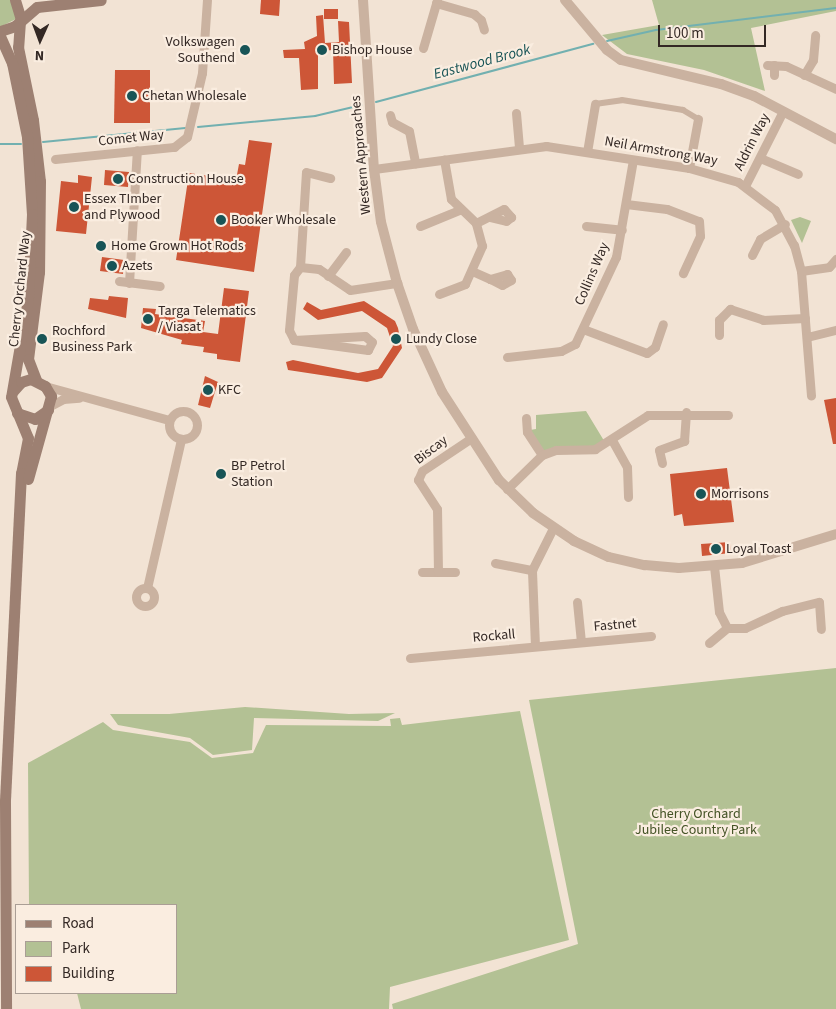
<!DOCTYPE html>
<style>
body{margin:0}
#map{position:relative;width:836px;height:1009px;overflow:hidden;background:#f2e3d4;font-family:"Source Sans 3",sans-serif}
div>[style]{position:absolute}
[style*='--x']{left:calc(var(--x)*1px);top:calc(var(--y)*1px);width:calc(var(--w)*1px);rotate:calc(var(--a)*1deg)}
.green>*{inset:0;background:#b3c194}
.stream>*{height:2px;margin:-1px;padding:0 1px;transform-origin:1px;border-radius:1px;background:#72b0b0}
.building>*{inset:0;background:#cd5637}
.pedestrian>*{height:6px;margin:-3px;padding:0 3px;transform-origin:3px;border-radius:3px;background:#cab2a0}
.minor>*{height:9px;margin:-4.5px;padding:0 4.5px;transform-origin:4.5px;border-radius:4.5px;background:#cab2a0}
.minor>.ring{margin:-4.5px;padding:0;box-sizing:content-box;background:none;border:9px solid #cab2a0;border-radius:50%}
.tertiary>*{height:10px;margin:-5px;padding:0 5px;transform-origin:5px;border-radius:5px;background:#cab2a0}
.secondary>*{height:11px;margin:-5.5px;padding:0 5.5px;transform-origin:5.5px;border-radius:5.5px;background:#9d8072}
.dots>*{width:14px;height:14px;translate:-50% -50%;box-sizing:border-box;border:2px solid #faede0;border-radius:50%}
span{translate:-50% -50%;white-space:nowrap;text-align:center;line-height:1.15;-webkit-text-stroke:4.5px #faede0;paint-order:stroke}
.poi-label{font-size:14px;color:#332824}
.right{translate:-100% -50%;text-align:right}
.left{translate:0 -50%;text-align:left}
.street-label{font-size:14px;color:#332824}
.park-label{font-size:14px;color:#445326}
.water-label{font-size:15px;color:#185456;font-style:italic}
.legend{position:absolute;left:15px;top:904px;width:162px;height:90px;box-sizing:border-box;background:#faede0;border:1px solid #aa9e95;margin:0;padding:6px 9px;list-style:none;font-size:15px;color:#332824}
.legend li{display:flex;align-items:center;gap:10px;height:25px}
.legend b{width:25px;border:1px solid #aa9e95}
.north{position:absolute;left:15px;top:15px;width:50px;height:50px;-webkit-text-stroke:4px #faede0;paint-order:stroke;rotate:182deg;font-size:14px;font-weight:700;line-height:20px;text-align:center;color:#332824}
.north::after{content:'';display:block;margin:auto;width:18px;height:22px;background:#332824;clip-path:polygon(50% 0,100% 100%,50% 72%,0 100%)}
.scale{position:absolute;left:658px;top:25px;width:108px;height:22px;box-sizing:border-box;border:2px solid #332824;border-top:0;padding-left:6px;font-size:15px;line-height:18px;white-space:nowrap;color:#332824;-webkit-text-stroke:4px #faede0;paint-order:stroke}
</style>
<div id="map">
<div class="green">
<div style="clip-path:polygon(0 0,10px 0,18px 18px,0 27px)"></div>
<div style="clip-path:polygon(652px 0,836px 0,836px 11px,751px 28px,765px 91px,704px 70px,627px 54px,602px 35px,659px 25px)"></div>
<div style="clip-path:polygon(800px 217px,811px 221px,802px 243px,791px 220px)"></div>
<div style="clip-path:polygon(586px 411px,606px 444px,542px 455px,530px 430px,536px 429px,536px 415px)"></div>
<div style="clip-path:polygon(836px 668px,836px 1009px,393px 1009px,392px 1004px,578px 944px,529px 700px)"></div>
<div style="clip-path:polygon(245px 707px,349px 714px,395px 713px,378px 721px,254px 718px,252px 750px,213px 755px,190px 738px,118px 725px,110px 714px,169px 714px)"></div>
<div style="clip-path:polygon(520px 711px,569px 940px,390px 987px,389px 1009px,81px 1009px,77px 993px,176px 993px,176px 905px,29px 905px,28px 763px,103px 722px,113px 730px,190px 742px,212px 758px,253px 753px,266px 725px,391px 726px,390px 719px,400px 718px,402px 725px)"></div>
</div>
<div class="stream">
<div style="--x:607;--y:41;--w:50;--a:-12.7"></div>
<div style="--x:656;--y:30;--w:181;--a:-7"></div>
<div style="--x:376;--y:102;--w:225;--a:-15"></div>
<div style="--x:198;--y:127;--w:118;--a:-5.4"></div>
<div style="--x:315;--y:116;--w:48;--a:-13.2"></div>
<div style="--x:43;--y:142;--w:143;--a:-5.6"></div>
<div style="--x:0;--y:144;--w:21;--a:0"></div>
</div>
<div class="building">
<div style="clip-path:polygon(261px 0,280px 0,279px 16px,260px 14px)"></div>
<div style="clip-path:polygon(324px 9px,338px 9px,338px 19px,324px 19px)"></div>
<div style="clip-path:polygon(323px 15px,325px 43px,339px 42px,338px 21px,349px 22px,352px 83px,334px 84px,333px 50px,318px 51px,318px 89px,301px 90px,299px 58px,284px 58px,283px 50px,305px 49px,304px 42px,317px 36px,316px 16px)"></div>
<div style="clip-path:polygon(115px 70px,150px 70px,150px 123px,114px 123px)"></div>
<div style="clip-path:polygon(249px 140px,272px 143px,254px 272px,176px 260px,189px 173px,236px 180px,239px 164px,245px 165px)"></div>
<div style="clip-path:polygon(105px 170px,129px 172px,128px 187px,104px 185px)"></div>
<div style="clip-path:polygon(78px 175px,92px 177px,86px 234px,56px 231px,61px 181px,78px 183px)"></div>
<div style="clip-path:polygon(102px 257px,124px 260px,123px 274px,100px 271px)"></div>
<div style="clip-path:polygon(224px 288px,249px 291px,240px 362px,217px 359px,217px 354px,203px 352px,204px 347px,181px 344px,182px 340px,141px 328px,143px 308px,156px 309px,155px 314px,205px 321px,203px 332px,218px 334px)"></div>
<div style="clip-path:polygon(109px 296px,128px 298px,126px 318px,88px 309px,90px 298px,108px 300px)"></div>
<div style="clip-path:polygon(364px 301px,395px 321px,398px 328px,402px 348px,382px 378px,367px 382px,288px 370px,286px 362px,293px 360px,358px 373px,378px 369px,393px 346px,387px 328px,362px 311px,318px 320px,303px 309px,307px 302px,321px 310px)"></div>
<div style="clip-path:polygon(205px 376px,218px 382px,210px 408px,198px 405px)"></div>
<div style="clip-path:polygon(836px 398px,836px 444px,833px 444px,824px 400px)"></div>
<div style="clip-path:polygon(727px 468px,734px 522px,684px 526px,682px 514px,674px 516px,670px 474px)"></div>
<div style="clip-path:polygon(730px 542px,731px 553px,702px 556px,701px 544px)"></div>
</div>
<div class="pedestrian">
<div style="--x:595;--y:104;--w:27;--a:-8"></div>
<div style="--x:622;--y:100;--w:62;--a:9.3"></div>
<div style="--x:683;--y:110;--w:17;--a:31"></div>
</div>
<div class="minor">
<div style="--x:436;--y:3;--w:40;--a:16"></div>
<div style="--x:474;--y:14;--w:9;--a:41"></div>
<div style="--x:481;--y:20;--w:10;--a:73"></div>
<div style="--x:423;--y:48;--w:50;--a:-73.7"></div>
<div style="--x:767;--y:65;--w:19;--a:3"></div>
<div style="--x:786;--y:66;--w:55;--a:24.7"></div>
<div style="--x:774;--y:65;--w:10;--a:90"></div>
<div style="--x:804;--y:75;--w:17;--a:-59"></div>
<div style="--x:813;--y:60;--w:25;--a:-85"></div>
<div style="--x:516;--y:113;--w:35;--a:85"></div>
<div style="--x:390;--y:115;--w:7;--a:74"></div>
<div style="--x:392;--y:122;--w:19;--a:28"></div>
<div style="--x:409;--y:131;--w:33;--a:79"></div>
<div style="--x:587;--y:152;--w:49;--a:-80.5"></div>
<div style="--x:760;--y:158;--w:41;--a:22.8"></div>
<div style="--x:55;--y:159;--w:120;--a:-5.8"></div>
<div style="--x:174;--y:147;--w:16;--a:-38"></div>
<div style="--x:187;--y:137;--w:66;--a:-76.8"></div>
<div style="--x:202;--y:73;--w:73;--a:-86.1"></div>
<div style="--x:689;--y:168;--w:50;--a:-79.6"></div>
<div style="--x:374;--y:169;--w:174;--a:-7.6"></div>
<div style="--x:546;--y:146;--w:145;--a:8.7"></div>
<div style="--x:689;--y:168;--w:51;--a:15.9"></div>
<div style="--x:738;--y:182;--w:46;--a:37.1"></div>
<div style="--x:775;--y:210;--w:40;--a:62"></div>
<div style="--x:794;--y:245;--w:27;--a:75"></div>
<div style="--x:801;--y:271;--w:125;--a:85.4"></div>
<div style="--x:745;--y:186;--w:84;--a:-63.1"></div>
<div style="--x:626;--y:204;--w:41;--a:7"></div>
<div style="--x:667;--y:209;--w:34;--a:21"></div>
<div style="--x:699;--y:221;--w:15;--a:86"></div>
<div style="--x:700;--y:236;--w:41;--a:114.7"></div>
<div style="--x:476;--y:223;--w:31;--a:-27"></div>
<div style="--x:504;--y:209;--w:11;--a:49"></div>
<div style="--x:511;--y:217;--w:6;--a:141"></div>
<div style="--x:506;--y:221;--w:16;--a:-166"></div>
<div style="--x:420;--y:226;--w:42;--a:-22.3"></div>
<div style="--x:586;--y:226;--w:36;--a:6"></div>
<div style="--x:752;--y:255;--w:18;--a:-63"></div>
<div style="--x:760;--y:239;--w:29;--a:-31"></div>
<div style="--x:300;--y:267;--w:19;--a:6"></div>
<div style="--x:319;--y:269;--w:37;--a:34"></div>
<div style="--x:350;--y:290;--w:48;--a:-8.5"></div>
<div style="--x:472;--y:271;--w:20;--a:24"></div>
<div style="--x:490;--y:279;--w:18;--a:-16"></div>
<div style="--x:507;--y:274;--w:7;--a:56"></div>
<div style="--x:511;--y:280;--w:10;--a:151"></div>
<div style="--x:502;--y:285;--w:13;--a:-153"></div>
<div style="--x:801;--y:271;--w:28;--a:-8"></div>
<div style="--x:829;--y:267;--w:11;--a:-49"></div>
<div style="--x:328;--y:276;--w:30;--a:-53"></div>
<div style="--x:119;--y:281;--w:41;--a:7"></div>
<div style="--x:129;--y:283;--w:133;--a:-86.6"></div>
<div style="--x:439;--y:294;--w:28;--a:-21"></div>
<div style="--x:465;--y:284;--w:42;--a:-65.9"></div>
<div style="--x:482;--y:246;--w:24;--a:-105"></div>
<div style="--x:476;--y:223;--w:35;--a:-136"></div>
<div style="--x:451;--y:199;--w:40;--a:-100"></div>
<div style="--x:583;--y:329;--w:68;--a:20.6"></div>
<div style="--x:647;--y:353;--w:10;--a:-37"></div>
<div style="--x:655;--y:347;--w:24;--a:-71"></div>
<div style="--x:719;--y:335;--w:15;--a:-90"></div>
<div style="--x:719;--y:320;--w:16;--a:-45"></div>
<div style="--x:730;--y:309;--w:35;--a:18"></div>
<div style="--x:763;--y:320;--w:42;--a:-2.7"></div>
<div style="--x:807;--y:337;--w:30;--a:-14"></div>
<div style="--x:294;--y:340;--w:71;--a:-3.2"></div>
<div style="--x:365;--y:336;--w:9;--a:41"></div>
<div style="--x:372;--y:342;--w:9;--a:117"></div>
<div style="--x:368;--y:350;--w:75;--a:-172.3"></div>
<div style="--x:294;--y:340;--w:11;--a:-117"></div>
<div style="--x:289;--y:330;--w:55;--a:-84.8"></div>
<div style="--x:294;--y:275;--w:10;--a:-53"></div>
<div style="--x:300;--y:267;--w:95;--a:-86.4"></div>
<div style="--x:306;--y:172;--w:25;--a:14"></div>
<div style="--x:507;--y:357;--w:54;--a:-6.3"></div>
<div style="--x:561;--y:351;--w:16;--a:-27"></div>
<div style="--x:575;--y:344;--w:96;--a:-64.8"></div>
<div style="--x:616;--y:257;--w:98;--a:-80.1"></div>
<div style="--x:45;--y:386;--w:129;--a:15.3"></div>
<div style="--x:50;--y:406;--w:15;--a:-28"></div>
<div style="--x:63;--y:399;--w:16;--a:-4"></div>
<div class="ring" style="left:169px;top:411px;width:19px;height:19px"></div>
<div style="--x:526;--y:418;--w:14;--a:86"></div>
<div style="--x:527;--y:432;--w:27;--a:57"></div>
<div style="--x:612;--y:440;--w:31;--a:61"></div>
<div style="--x:627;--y:467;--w:30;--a:88"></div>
<div style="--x:662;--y:463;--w:13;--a:-103"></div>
<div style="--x:659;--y:450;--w:27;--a:-20"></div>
<div style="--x:684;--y:441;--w:29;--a:-86"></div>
<div style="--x:507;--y:489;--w:49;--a:-44.2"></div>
<div style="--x:542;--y:455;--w:15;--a:-20"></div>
<div style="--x:556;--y:450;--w:39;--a:-1"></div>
<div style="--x:595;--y:449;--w:63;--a:-32.7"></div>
<div style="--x:648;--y:415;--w:80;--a:0"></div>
<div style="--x:495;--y:563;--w:38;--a:11"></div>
<div style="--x:714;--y:566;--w:46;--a:83.8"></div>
<div style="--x:719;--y:612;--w:18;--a:63"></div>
<div style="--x:727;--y:628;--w:18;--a:0"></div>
<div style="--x:745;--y:628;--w:41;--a:-24.7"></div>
<div style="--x:782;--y:611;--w:38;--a:-14"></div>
<div style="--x:819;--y:602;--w:27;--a:86"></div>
<div style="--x:422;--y:572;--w:16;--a:0"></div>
<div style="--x:455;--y:572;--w:17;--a:180"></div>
<div style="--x:438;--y:572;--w:63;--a:-90.9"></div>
<div style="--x:437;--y:509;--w:35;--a:-123"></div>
<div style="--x:418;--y:480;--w:10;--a:-66"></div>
<div style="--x:422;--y:471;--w:58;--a:-33.7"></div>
<div class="ring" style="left:136px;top:588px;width:9px;height:9px"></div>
<div style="--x:147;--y:588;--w:152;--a:-77.1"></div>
<div style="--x:577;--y:602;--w:40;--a:84.3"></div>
<div style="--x:709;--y:643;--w:23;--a:-40"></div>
<div style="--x:535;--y:646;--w:76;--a:-92.3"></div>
<div style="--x:532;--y:570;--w:47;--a:-63.4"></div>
<div style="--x:410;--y:658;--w:242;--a:-5.2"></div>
</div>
<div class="tertiary">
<div style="--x:363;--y:0;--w:169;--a:86.3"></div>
<div style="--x:374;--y:169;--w:53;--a:82.5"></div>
<div style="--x:381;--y:222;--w:63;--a:75.3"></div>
<div style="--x:397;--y:283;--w:49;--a:70.8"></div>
<div style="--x:413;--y:329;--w:69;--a:65.3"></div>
<div style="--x:442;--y:392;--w:105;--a:57.1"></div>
<div style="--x:499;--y:480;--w:47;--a:44.1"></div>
<div style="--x:533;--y:513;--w:50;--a:34.3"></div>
<div style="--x:574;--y:541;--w:38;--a:25"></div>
<div style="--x:609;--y:557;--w:37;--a:13"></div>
<div style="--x:645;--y:565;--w:34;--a:5"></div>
<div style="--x:679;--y:568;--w:63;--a:-4.5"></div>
<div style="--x:742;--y:563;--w:98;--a:-17.1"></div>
<div style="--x:565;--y:0;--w:65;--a:50"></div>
<div style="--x:607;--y:50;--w:17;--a:36"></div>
<div style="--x:621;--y:60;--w:103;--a:13.5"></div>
<div style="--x:721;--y:84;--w:35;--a:20"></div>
<div style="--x:754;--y:96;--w:93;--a:27.7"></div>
</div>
<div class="secondary">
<div style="--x:15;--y:0;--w:21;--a:73"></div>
<div style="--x:20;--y:21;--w:26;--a:94"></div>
<div style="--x:18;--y:47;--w:75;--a:78.4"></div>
<div style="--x:33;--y:120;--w:61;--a:83.5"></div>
<div style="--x:40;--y:181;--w:91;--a:90.6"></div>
<div style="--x:39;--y:272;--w:88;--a:97.2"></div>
<div style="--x:28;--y:359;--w:22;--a:69"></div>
<div style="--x:0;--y:31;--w:16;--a:-18"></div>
<div style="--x:15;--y:26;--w:29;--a:-41"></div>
<div style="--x:37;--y:7;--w:64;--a:-6.2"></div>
<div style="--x:0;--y:36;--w:30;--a:66"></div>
<div style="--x:12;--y:63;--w:76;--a:78.5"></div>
<div style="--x:27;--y:137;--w:77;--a:86.3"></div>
<div style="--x:32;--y:214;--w:85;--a:92.7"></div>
<div style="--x:28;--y:299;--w:99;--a:99.8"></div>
<div style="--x:11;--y:397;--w:44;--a:67.5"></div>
<div style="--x:28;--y:438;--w:36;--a:101"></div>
<div style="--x:21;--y:473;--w:330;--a:92.8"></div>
<div style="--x:5;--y:803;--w:206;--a:89.7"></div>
<div style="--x:13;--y:391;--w:12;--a:-48"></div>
<div style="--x:21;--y:382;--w:10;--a:-17"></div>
<div style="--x:31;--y:379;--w:16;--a:27"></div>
<div style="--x:45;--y:386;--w:12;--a:59"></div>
<div style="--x:51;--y:396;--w:86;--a:105.5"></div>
<div style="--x:17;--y:413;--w:19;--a:18"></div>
<div style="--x:35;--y:419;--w:16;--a:-35"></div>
</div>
<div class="dots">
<div style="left:245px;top:50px;background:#185456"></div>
<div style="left:322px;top:50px;background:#185456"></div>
<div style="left:132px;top:96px;background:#185456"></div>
<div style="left:118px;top:179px;background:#185456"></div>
<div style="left:74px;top:207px;background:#185456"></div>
<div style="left:221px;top:220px;background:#185456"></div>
<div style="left:101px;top:246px;background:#185456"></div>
<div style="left:112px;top:266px;background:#185456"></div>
<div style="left:148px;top:319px;background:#185456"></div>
<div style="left:42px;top:339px;background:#185456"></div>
<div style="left:396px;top:339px;background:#185456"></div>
<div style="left:208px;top:390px;background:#185456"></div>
<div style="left:221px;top:474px;background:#185456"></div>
<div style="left:701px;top:494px;background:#185456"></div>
<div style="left:716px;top:549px;background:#185456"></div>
</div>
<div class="poi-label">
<span class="right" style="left:235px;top:50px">Volkswagen<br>Southend</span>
<span class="left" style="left:332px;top:50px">Bishop House</span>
<span class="left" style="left:142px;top:96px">Chetan Wholesale</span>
<span class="left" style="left:128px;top:179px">Construction House</span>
<span class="left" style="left:84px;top:207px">Essex TImber<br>and Plywood</span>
<span class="left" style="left:231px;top:220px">Booker Wholesale</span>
<span class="left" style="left:111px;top:246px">Home Grown Hot Rods</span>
<span class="left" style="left:122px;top:266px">Azets</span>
<span class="left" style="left:158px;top:319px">Targa Telematics<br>/ Viasat</span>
<span class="left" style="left:52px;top:339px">Rochford<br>Business Park</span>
<span class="left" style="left:406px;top:339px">Lundy Close</span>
<span class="left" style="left:218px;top:390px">KFC</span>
<span class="left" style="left:231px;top:474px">BP Petrol<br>Station</span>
<span class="left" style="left:711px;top:494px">Morrisons</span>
<span class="left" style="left:726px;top:549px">Loyal Toast</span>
</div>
<div class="street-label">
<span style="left:131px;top:138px;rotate:-6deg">Comet Way</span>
<span style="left:752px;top:142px;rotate:-63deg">Aldrin Way</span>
<span style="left:661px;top:151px;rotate:10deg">Neil Armstrong Way</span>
<span style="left:361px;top:155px;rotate:-95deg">Western Approaches</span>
<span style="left:592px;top:274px;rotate:-67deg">Collins Way</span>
<span style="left:20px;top:289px;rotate:-84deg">Cherry Orchard Way</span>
<span style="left:431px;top:450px;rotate:-37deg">Biscay</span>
<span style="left:615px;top:625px;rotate:-5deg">Fastnet</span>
<span style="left:494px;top:636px;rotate:-5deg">Rockall</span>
</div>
<div class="park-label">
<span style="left:696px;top:822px">Cherry Orchard<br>Jubilee Country Park</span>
</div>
<div class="water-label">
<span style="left:482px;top:62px;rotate:-15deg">Eastwood Brook</span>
</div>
<ul class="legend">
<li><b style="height:6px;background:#9d8072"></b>Road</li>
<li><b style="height:14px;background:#b3c194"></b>Park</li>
<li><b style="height:14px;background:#cd5637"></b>Building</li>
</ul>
<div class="north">N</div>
<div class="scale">100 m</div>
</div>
